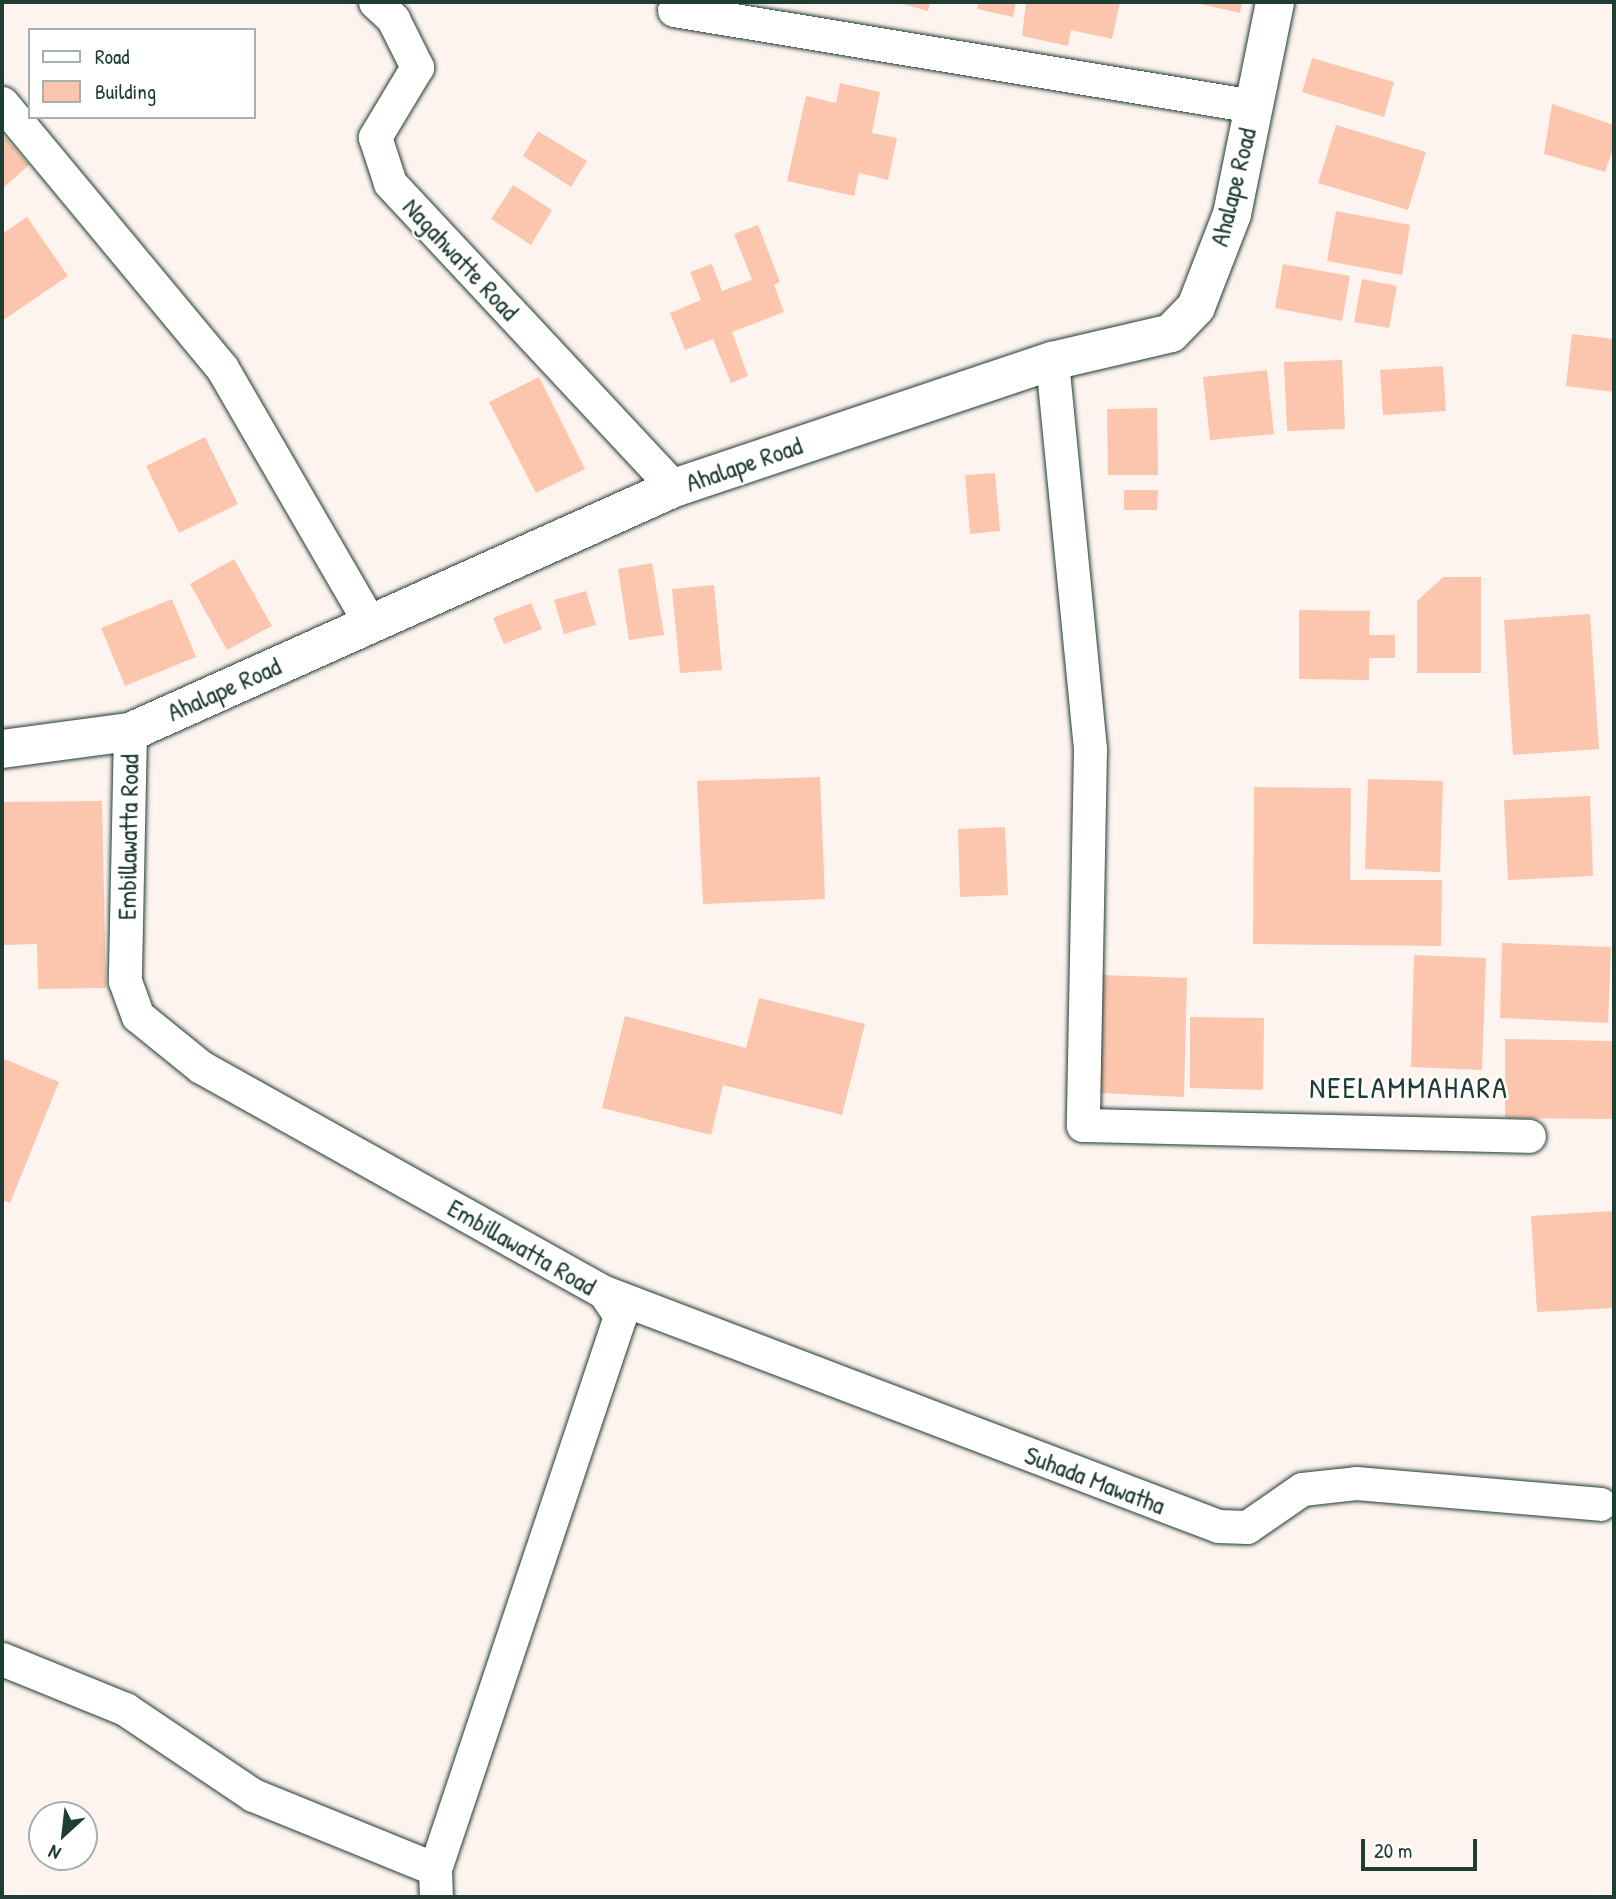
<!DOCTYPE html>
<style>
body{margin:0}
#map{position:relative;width:1616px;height:1899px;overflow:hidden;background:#fef4ef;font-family:"Patrick Hand",sans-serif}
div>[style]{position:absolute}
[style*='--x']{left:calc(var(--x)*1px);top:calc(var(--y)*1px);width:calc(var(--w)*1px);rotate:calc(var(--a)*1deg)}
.building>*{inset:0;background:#fcc6ae}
.roads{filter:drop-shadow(0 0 2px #1f3d34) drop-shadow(0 0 2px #1f3d34)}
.street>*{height:33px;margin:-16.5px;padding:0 16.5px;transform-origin:16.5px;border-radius:16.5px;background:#fff}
.secondary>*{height:38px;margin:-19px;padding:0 19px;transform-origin:19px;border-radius:19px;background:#fff}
span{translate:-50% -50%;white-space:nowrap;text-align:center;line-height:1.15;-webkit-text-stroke:5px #fff;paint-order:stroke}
.street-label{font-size:26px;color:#1f3d34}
.quarter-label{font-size:30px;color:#1f3d34;letter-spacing:2px}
.frame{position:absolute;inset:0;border:4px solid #1f3d34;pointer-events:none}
.legend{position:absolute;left:28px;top:28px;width:228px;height:91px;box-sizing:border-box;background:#fff;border:2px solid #a5b1ae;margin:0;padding:9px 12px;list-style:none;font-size:21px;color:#1f3d34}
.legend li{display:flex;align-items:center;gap:14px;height:35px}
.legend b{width:35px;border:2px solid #a5b1ae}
.north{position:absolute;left:28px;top:1801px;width:70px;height:70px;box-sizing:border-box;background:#fff;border:2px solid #a5b1ae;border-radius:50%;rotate:207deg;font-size:19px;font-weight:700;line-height:28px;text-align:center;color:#1f3d34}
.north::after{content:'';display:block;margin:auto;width:24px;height:32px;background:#1f3d34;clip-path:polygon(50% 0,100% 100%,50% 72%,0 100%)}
.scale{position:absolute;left:1361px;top:1839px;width:116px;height:32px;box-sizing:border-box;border:4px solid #1f3d34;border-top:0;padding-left:9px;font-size:21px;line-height:24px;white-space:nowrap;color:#1f3d34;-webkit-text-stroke:5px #fff;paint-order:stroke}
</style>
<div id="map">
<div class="building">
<div style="clip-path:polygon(895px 2px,930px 2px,928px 11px)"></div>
<div style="clip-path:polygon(979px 2px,1016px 2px,1013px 17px,977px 9px)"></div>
<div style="clip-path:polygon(1026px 2px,1120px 2px,1112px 39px,1071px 30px,1068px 46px,1022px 36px)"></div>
<div style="clip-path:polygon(1191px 2px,1242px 2px,1240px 13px)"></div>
<div style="clip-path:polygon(1312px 58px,1394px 82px,1384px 117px,1302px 92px)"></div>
<div style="clip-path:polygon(840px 83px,880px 92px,872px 133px,897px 138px,888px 180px,859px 173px,854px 196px,787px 181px,806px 96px,836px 103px)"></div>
<div style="clip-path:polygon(1552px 104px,1614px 125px,1614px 146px,1605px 172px,1544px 154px)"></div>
<div style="clip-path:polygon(1336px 125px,1426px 152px,1408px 210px,1318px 183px)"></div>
<div style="clip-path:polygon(538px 131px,587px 161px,571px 187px,523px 156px)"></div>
<div style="clip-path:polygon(2px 134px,29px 165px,2px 189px)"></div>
<div style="clip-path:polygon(513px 185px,552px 210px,531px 245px,491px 219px)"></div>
<div style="clip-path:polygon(1336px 211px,1410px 225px,1402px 275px,1327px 261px)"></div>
<div style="clip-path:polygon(27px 217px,68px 276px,2px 321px,2px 234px)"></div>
<div style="clip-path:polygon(758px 225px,780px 282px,774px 285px,784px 312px,732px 332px,748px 376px,731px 383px,713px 339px,685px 350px,670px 313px,701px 300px,690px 272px,712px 264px,722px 291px,752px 280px,734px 234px)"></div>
<div style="clip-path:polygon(1283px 264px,1350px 276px,1342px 321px,1275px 308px)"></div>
<div style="clip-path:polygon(1362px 279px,1397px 286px,1389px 328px,1354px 322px)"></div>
<div style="clip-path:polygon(1572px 334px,1614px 339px,1614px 392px,1566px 386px)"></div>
<div style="clip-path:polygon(1342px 360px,1345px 429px,1287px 431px,1284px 362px)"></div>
<div style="clip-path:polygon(1443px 366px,1446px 411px,1383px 415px,1380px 370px)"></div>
<div style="clip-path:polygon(1267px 370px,1274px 434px,1210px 440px,1203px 377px)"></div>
<div style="clip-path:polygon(539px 377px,585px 469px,536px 493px,489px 402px)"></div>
<div style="clip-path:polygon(1157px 408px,1158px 475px,1108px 475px,1107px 409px)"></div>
<div style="clip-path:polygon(205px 437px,238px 504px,179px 533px,146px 466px)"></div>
<div style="clip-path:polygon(995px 473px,1000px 531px,970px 534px,965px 475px)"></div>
<div style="clip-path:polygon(1124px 490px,1158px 490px,1157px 510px,1124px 510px)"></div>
<div style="clip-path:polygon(234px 559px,272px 626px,227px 650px,190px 584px)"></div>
<div style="clip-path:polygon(652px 563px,664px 635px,629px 640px,618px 569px)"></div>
<div style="clip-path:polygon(1443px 577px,1481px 577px,1481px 673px,1417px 673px,1417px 601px)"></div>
<div style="clip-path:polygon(714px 585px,722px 670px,680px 673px,672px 589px)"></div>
<div style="clip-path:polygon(586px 591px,596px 625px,564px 634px,554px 600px)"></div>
<div style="clip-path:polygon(172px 599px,196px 657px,125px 686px,101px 628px)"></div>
<div style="clip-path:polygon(531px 603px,542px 629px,504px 644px,493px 618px)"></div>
<div style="clip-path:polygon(1299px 610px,1370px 611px,1369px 635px,1395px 635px,1395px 658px,1369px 658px,1369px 680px,1299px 679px)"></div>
<div style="clip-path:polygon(1590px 614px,1599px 749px,1513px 755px,1504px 620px)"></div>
<div style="clip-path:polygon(820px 777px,825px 899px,703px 904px,697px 781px)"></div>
<div style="clip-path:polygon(1368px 779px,1443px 781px,1440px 872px,1365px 869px)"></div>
<div style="clip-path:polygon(1254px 787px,1351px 788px,1350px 880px,1442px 880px,1441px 946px,1253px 944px)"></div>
<div style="clip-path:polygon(1590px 796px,1593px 876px,1508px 880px,1504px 800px)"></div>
<div style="clip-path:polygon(102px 801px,106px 988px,38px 989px,37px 944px,2px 945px,2px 802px)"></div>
<div style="clip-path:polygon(1005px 827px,1008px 895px,960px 897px,958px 829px)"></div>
<div style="clip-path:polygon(1502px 943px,1611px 947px,1608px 1023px,1500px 1018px)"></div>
<div style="clip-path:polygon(1414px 955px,1486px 958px,1482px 1070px,1411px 1067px)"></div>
<div style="clip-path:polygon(1102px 975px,1187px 978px,1184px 1097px,1098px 1093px)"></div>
<div style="clip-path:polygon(759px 998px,865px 1024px,842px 1115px,723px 1085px,711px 1135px,602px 1108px,625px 1016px,746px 1048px)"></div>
<div style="clip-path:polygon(1190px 1017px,1264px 1018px,1263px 1090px,1190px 1088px)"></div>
<div style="clip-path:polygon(1505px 1039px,1613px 1041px,1612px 1119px,1505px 1118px)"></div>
<div style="clip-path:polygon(2px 1058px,59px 1082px,10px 1203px,2px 1200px)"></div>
<div style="clip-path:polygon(1614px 1211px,1614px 1308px,1537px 1312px,1531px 1216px)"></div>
</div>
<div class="roads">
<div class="street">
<div style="--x:375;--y:2;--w:25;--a:43"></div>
<div style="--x:393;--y:19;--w:54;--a:63.4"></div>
<div style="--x:417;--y:67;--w:82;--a:121"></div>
<div style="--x:375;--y:137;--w:48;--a:71.9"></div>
<div style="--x:390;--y:183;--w:417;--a:47"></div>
<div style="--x:674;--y:10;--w:587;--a:9.41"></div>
<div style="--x:2;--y:103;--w:344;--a:50.3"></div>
<div style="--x:222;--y:368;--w:295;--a:59.9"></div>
<div style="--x:1052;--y:361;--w:390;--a:84.4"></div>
<div style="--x:1090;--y:749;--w:376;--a:91.1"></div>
<div style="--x:1083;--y:1125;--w:446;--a:1.4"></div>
<div style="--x:130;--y:732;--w:249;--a:91.2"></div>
<div style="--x:125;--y:981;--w:37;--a:70"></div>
<div style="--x:138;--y:1016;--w:81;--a:39"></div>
<div style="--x:201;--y:1067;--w:462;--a:29.2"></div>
<div style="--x:604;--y:1292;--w:29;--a:56"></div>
<div style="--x:620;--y:1316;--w:583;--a:108.5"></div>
<div style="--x:435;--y:1869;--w:28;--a:88"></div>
<div style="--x:604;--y:1292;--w:657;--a:20.86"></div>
<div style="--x:1218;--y:1526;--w:29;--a:2"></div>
<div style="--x:1247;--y:1527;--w:67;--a:-34.6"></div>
<div style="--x:1302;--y:1489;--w:54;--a:-6.3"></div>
<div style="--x:1356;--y:1483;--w:245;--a:4.9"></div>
<div style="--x:2;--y:1659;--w:133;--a:22.1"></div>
<div style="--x:125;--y:1709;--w:154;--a:33.9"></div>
<div style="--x:253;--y:1795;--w:196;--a:22.1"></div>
</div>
<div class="secondary">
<div style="--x:2;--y:749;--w:129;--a:-7.6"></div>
<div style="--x:130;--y:732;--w:596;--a:-24.16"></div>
<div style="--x:674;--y:488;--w:399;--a:-18.6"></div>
<div style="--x:1052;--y:361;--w:122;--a:-13.2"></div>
<div style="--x:1171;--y:333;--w:36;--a:-46"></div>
<div style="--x:1196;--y:307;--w:100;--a:-68.8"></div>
<div style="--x:1232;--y:214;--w:216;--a:-78.5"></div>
</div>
</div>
<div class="street-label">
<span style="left:1233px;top:187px;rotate:-76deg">Ahalape Road</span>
<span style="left:461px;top:259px;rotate:47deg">Nagahwatte Road</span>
<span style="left:744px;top:464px;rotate:-19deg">Ahalape Road</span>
<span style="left:224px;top:689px;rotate:-24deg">Ahalape Road</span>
<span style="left:128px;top:837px;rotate:-89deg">Embillawatta Road</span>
<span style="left:522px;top:1247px;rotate:30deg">Embillawatta Road</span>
<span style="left:1095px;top:1480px;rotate:21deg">Suhada Mawatha</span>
</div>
<div class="quarter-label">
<span style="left:1409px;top:1087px">NEELAMMAHARA</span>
</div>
<div class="frame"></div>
<ul class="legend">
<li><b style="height:9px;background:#fff"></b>Road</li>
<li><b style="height:19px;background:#fcc6ae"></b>Building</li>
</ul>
<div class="north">N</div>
<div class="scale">20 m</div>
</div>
